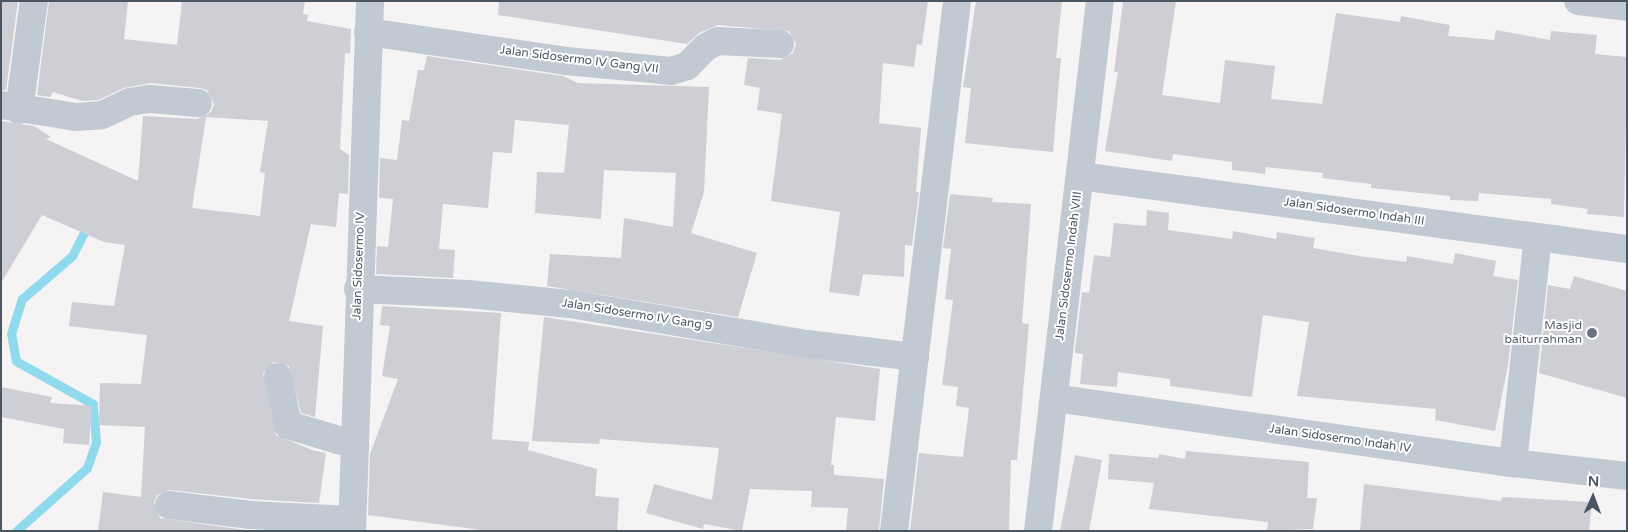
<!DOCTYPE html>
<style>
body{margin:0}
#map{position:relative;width:1628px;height:532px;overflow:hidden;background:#f5f3f3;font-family:"Varela Round",sans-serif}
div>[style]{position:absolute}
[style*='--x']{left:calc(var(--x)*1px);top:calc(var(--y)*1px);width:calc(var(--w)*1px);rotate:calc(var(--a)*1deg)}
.stream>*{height:9px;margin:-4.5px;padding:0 4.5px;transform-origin:4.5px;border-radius:4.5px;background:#90daee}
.building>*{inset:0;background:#cdcfd5}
.minor>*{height:28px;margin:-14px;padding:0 14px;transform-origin:14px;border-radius:14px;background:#c1cad2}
.dots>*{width:14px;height:14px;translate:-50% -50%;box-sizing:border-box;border:2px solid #fff;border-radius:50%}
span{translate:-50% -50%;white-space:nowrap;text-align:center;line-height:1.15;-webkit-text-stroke:4px #fff;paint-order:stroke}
.street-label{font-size:12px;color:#4a5661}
.worship-label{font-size:12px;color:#5b616d}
.right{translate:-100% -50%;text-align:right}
.frame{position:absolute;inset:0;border:2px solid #4a5661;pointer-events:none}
.north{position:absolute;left:1568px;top:472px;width:50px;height:50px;-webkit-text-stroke:4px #fff;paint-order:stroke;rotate:2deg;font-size:14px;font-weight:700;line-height:20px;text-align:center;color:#4a5661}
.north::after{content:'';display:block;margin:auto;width:18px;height:22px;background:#4a5661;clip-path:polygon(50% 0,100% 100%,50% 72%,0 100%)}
</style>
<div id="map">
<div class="stream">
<div style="--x:16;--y:531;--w:95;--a:-41.6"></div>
<div style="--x:87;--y:468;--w:28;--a:-71"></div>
<div style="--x:96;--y:442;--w:38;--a:-95"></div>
<div style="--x:93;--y:404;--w:88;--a:-150.8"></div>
<div style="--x:16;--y:361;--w:27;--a:-100"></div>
<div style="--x:11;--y:334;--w:37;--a:-73"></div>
<div style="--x:22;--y:299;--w:66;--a:-40.7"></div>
<div style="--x:72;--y:256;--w:37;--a:-63"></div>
</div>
<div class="building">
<div style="clip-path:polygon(1px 1px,18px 1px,6px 90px,1px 90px)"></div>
<div style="clip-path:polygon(evenodd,49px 1px,128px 1px,124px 39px,177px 45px,182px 1px,305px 1px,303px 14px,308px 15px,307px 21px,351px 29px,350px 54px,345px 53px,340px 149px,349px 155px,348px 194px,339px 193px,336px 227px,311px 224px,289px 321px,323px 326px,315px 417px,301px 413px,289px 366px,274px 362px,263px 373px,276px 435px,312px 450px,326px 453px,319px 503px,251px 499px,170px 490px,157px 495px,154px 503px,160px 518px,252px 531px,98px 531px,103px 492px,141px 497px,145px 427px,99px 425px,100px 383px,141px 384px,147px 335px,69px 326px,72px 302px,114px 306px,125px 245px,104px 242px,42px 215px,1px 283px,1px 121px,34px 126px,51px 137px,46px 139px,138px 181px,143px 116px,197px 119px,211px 112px,214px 104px,207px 90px,200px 88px,151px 83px,124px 88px,98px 100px,82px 101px,53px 92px,50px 97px,37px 95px,49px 1px,206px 117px,268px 121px,260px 172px,265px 173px,260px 216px,192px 208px,206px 117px)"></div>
<div style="clip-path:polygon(499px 1px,928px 1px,922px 45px,917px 44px,914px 67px,883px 63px,879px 123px,921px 128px,916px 192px,919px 192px,912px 246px,905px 245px,904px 277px,863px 274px,859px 296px,829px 292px,840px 212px,771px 201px,782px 114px,757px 110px,760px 88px,744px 85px,748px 58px,780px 60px,793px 53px,796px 44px,789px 31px,718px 25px,699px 33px,687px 44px,498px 15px)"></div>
<div style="clip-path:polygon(976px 1px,1062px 1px,1056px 58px,1061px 58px,1053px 152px,965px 143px,971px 88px,963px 87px)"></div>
<div style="clip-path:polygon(1123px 1px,1176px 1px,1162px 95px,1220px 103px,1225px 60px,1275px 66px,1271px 99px,1322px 104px,1336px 13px,1400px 22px,1401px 16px,1450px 25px,1448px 36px,1494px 40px,1496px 30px,1550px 40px,1551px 31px,1597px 35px,1595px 54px,1627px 57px,1624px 217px,1587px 214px,1588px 209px,1551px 204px,1551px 199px,1479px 193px,1478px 201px,1450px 200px,1450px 196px,1371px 188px,1371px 184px,1322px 178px,1323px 173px,1266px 167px,1265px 174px,1232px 170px,1232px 162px,1173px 154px,1172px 161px,1105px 151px,1118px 72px,1114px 72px)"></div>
<div style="clip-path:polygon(427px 56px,563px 76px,578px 83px,709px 87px,704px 192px,691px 233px,757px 253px,738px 317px,547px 286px,550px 254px,621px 258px,624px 218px,673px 227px,676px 173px,604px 170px,601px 219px,535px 213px,537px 172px,564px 173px,569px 125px,515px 120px,512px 153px,493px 152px,488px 208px,443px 204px,439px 249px,455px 250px,453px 278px,376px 274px,377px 246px,388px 247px,393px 199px,379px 198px,380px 158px,397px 160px,402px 120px,409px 121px,418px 70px,424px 70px)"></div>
<div style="clip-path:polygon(950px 194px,993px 198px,992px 202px,1031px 204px,1022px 323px,1029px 324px,1017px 460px,1011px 460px,1009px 531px,910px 531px,919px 453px,963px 457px,969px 408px,956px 406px,958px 387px,942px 385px,953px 300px,945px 299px,951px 249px,943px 248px)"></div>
<div style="clip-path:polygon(1147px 210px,1169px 213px,1168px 230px,1232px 239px,1233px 231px,1276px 239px,1277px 232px,1315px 238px,1313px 248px,1359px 256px,1406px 262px,1407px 256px,1453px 264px,1455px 253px,1496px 261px,1493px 276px,1518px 280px,1508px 365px,1495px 431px,1435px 420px,1436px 409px,1297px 396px,1309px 322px,1263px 315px,1252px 397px,1170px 386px,1170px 379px,1118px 372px,1117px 387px,1080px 384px,1083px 354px,1075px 353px,1075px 350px,1082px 292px,1089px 293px,1094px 255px,1110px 257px,1114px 223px,1146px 226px)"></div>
<div style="clip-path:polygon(1574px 276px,1627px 291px,1627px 398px,1539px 373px,1548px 285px,1570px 289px)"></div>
<div style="clip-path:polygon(382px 306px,501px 313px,492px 439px,529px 442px,528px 450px,597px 469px,595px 496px,619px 498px,617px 531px,489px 531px,368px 515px,370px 454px,398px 379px,382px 376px,390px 326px,380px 325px)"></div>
<div style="clip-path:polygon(544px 317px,880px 369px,875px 421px,836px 417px,831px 465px,834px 465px,834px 475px,884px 479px,879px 531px,846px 531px,848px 508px,811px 507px,812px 491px,750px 489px,742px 531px,704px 524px,703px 529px,646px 513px,654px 484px,712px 500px,719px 448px,600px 439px,599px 444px,532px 441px)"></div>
<div style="clip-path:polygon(1px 387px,52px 397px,50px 403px,92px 406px,89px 445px,63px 443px,64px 429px,1px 417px)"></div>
<div style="clip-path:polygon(1186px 451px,1309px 462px,1307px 498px,1317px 498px,1313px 529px,1267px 531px,1268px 522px,1149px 509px,1154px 483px,1108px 479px,1109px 454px,1158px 458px,1159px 454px,1185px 459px)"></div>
<div style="clip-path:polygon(1075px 455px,1102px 460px,1089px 531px,1060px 531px)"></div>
<div style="clip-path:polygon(1364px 484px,1501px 501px,1502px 497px,1592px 502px,1589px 531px,1360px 531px)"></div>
</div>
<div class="minor">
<div style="--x:1578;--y:1;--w:49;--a:7"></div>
<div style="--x:368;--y:32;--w:200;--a:8.3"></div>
<div style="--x:566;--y:61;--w:105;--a:5.4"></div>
<div style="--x:671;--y:71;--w:17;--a:-17"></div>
<div style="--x:687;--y:66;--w:27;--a:-45"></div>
<div style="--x:706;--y:47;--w:13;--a:-27"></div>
<div style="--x:718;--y:41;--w:62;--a:2.8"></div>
<div style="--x:1;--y:105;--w:76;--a:9.1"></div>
<div style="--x:76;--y:117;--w:26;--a:-4"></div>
<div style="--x:102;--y:115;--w:31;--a:-25"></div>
<div style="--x:130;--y:102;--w:20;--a:-9"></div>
<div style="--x:150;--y:99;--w:48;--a:4.8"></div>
<div style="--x:19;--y:110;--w:110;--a:-82.2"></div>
<div style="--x:1080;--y:176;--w:552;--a:7.6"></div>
<div style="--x:358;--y:289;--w:110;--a:2.6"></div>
<div style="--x:468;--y:294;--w:102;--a:5.6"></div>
<div style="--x:570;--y:304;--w:240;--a:9.6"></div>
<div style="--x:807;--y:344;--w:109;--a:6.9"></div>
<div style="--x:278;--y:377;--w:49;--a:78.2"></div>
<div style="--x:288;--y:425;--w:70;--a:16.6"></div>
<div style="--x:1054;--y:398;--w:464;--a:8.1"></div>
<div style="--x:1513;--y:463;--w:115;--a:6.5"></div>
<div style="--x:1513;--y:463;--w:227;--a:-83.7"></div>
<div style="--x:169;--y:505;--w:82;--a:7"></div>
<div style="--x:250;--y:515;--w:101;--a:2.8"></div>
<div style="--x:352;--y:531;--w:530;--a:-88.05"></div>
<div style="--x:894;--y:531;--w:534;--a:-83.22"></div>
<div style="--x:1038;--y:531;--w:534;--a:-83.33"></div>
</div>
<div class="dots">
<div style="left:1592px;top:333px;background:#6b7280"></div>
</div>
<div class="street-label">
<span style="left:579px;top:60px;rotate:7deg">Jalan Sidosermo IV Gang VII</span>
<span style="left:1354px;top:212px;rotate:8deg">Jalan Sidosermo Indah III</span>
<span style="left:359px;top:266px;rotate:-88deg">Jalan Sidosermo IV</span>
<span style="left:1069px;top:266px;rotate:-83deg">Jalan Sidosermo Indah VIII</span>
<span style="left:637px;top:315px;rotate:9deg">Jalan Sidosermo IV Gang 9</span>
<span style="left:1340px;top:439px;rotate:8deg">Jalan Sidosermo Indah IV</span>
</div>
<div class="worship-label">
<span class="right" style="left:1582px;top:333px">Masjid<br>baiturrahman</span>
</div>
<div class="frame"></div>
<div class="north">N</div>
</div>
